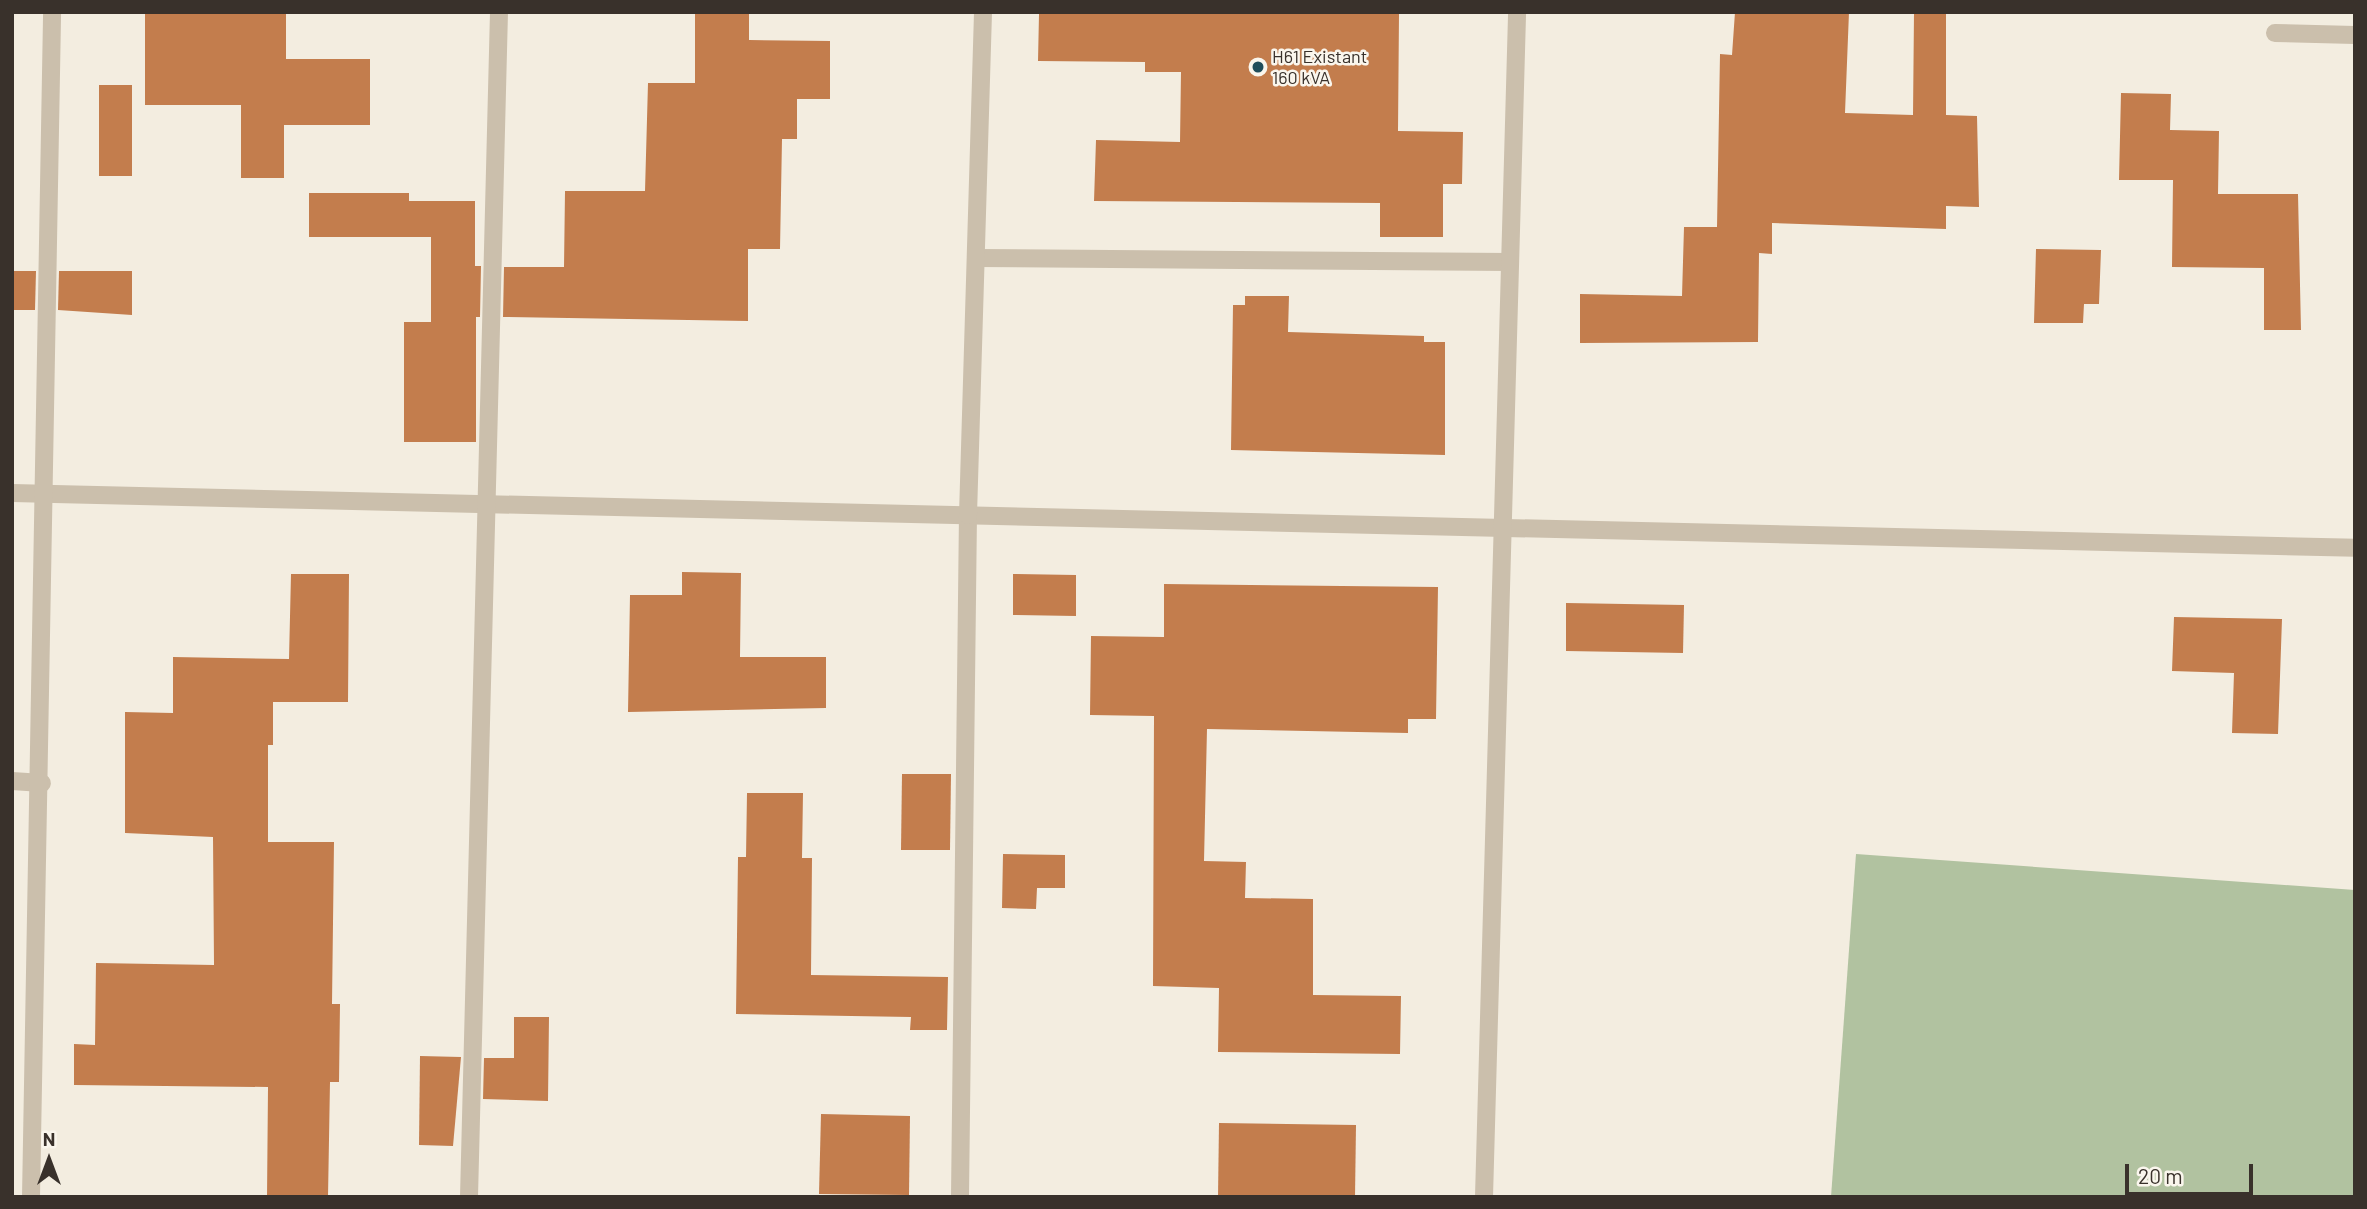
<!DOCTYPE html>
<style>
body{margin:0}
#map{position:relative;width:2367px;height:1209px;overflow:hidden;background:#f3ede0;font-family:Barlow,sans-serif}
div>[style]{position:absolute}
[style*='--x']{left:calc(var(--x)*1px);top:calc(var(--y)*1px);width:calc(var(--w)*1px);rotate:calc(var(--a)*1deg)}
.green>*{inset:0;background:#b1c2a0}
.building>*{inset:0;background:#c37d4d}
.service>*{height:18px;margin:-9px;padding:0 9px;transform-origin:9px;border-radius:9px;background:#cbbfac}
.minor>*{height:18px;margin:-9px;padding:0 9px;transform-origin:9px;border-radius:9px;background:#cbbfac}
.dots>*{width:19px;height:19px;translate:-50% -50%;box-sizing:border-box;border:4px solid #faf6ed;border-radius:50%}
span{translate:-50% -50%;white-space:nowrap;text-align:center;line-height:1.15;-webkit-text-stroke:5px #faf6ed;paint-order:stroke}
.poi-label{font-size:18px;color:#39312b}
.left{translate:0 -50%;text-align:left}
.frame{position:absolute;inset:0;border:14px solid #39312b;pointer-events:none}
.north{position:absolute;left:14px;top:1125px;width:70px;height:70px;-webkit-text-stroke:5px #faf6ed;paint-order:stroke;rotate:0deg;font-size:19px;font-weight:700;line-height:28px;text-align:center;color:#39312b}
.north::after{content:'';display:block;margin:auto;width:24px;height:32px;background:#39312b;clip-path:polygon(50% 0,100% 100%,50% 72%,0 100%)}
.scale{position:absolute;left:2125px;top:1164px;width:128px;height:32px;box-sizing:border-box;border:4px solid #39312b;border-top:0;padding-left:9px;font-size:21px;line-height:24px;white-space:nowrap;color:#39312b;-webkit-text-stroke:5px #faf6ed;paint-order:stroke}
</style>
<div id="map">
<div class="green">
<div style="clip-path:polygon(1856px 854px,2355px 890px,2355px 1197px,1831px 1197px)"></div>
</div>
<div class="building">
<div style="clip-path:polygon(145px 12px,286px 12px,286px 59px,370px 59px,370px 125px,284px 125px,284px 178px,241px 178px,241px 105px,145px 105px)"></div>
<div style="clip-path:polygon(695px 12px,749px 12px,749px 40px,830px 41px,830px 99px,797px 99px,797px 139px,782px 139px,780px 249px,748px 249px,748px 321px,503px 317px,504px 267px,564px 267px,565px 191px,645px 191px,648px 83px,695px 83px)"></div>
<div style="clip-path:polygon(1735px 12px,1849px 12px,1845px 113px,1913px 115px,1914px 12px,1946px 12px,1946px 115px,1977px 116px,1979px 207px,1946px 206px,1946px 229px,1772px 223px,1772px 254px,1759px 253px,1758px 342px,1580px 343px,1580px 294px,1682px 296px,1684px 227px,1717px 227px,1720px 54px,1732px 55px)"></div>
<div style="clip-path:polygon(1039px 14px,1399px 14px,1398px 131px,1463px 132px,1462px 184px,1443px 184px,1443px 237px,1380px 237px,1380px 203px,1094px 201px,1096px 140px,1180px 142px,1181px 72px,1145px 72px,1145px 62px,1038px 61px)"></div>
<div style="clip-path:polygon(99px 85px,132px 85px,132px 176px,99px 176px)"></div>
<div style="clip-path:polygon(2121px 93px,2171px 94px,2170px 130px,2219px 131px,2218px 194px,2298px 194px,2301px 330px,2264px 330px,2264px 268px,2172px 267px,2173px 180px,2119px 180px)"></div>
<div style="clip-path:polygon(309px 193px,409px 193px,409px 201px,475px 201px,475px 266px,481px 266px,480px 317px,476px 317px,476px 442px,404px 442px,404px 322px,431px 322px,431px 237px,309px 237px)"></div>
<div style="clip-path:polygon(2036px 249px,2101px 250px,2099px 304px,2084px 304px,2083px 323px,2034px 323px)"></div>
<div style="clip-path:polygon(12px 271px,36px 271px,35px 310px,12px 310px)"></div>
<div style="clip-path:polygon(59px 271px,132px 271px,132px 315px,58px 310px)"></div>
<div style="clip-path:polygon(1245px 296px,1289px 296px,1288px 332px,1424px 336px,1424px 342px,1445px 342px,1445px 455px,1231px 450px,1233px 305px,1245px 305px)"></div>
<div style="clip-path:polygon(682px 572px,741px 573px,740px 657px,826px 657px,826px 708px,628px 712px,630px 595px,682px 595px)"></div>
<div style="clip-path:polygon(291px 574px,349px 574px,348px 702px,273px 702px,273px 745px,268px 745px,268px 842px,334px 842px,332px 1004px,340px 1004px,339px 1082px,330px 1082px,328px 1197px,267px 1197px,268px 1087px,74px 1085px,74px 1044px,95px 1045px,96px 963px,214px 965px,213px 837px,125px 833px,125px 712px,173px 713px,173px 657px,289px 659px)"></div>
<div style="clip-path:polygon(1013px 574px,1076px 575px,1076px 616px,1013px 615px)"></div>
<div style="clip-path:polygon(1164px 584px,1438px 587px,1436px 719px,1408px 719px,1408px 733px,1207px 729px,1204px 861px,1246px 862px,1245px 898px,1313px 899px,1313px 995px,1401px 996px,1400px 1054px,1218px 1052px,1219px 988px,1153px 986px,1154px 716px,1090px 715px,1091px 636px,1164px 637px)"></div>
<div style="clip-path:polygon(1566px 603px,1684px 605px,1683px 653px,1566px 651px)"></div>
<div style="clip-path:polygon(2174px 617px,2282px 619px,2278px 734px,2232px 733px,2234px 673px,2172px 671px)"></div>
<div style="clip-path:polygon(902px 774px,951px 774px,950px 850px,901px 850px)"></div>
<div style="clip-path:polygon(747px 793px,803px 793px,802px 858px,812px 858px,811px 975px,948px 977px,947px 1030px,910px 1030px,911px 1017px,736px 1014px,738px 857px,746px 857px)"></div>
<div style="clip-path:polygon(1003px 854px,1065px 855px,1065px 888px,1037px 888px,1036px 909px,1002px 908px)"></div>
<div style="clip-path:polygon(514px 1017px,549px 1017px,548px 1101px,483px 1099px,484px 1058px,514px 1058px)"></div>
<div style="clip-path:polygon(420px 1056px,461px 1057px,453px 1146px,419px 1145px)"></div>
<div style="clip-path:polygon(821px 1114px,910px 1116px,909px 1195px,819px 1194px)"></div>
<div style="clip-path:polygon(1219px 1123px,1356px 1125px,1355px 1197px,1218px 1197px)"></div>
</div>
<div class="service">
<div style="--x:976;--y:258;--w:534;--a:0.43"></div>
</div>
<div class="minor">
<div style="--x:2275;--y:33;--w:80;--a:1.4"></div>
<div style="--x:12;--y:493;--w:2344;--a:1.34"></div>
<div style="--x:12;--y:781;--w:30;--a:4"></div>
<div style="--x:31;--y:1197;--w:1185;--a:-88.98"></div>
<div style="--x:469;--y:1197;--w:1185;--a:-88.55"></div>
<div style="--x:960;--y:1197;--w:682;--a:-89.33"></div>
<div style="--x:968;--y:515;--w:503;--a:-88.29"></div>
<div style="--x:1484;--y:1197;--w:1185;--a:-88.4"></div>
</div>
<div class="dots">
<div style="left:1258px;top:67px;background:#204d5a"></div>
</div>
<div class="poi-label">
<span class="left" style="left:1272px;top:67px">H61 Existant<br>160 kVA</span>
</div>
<div class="frame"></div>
<div class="north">N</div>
<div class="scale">20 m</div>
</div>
